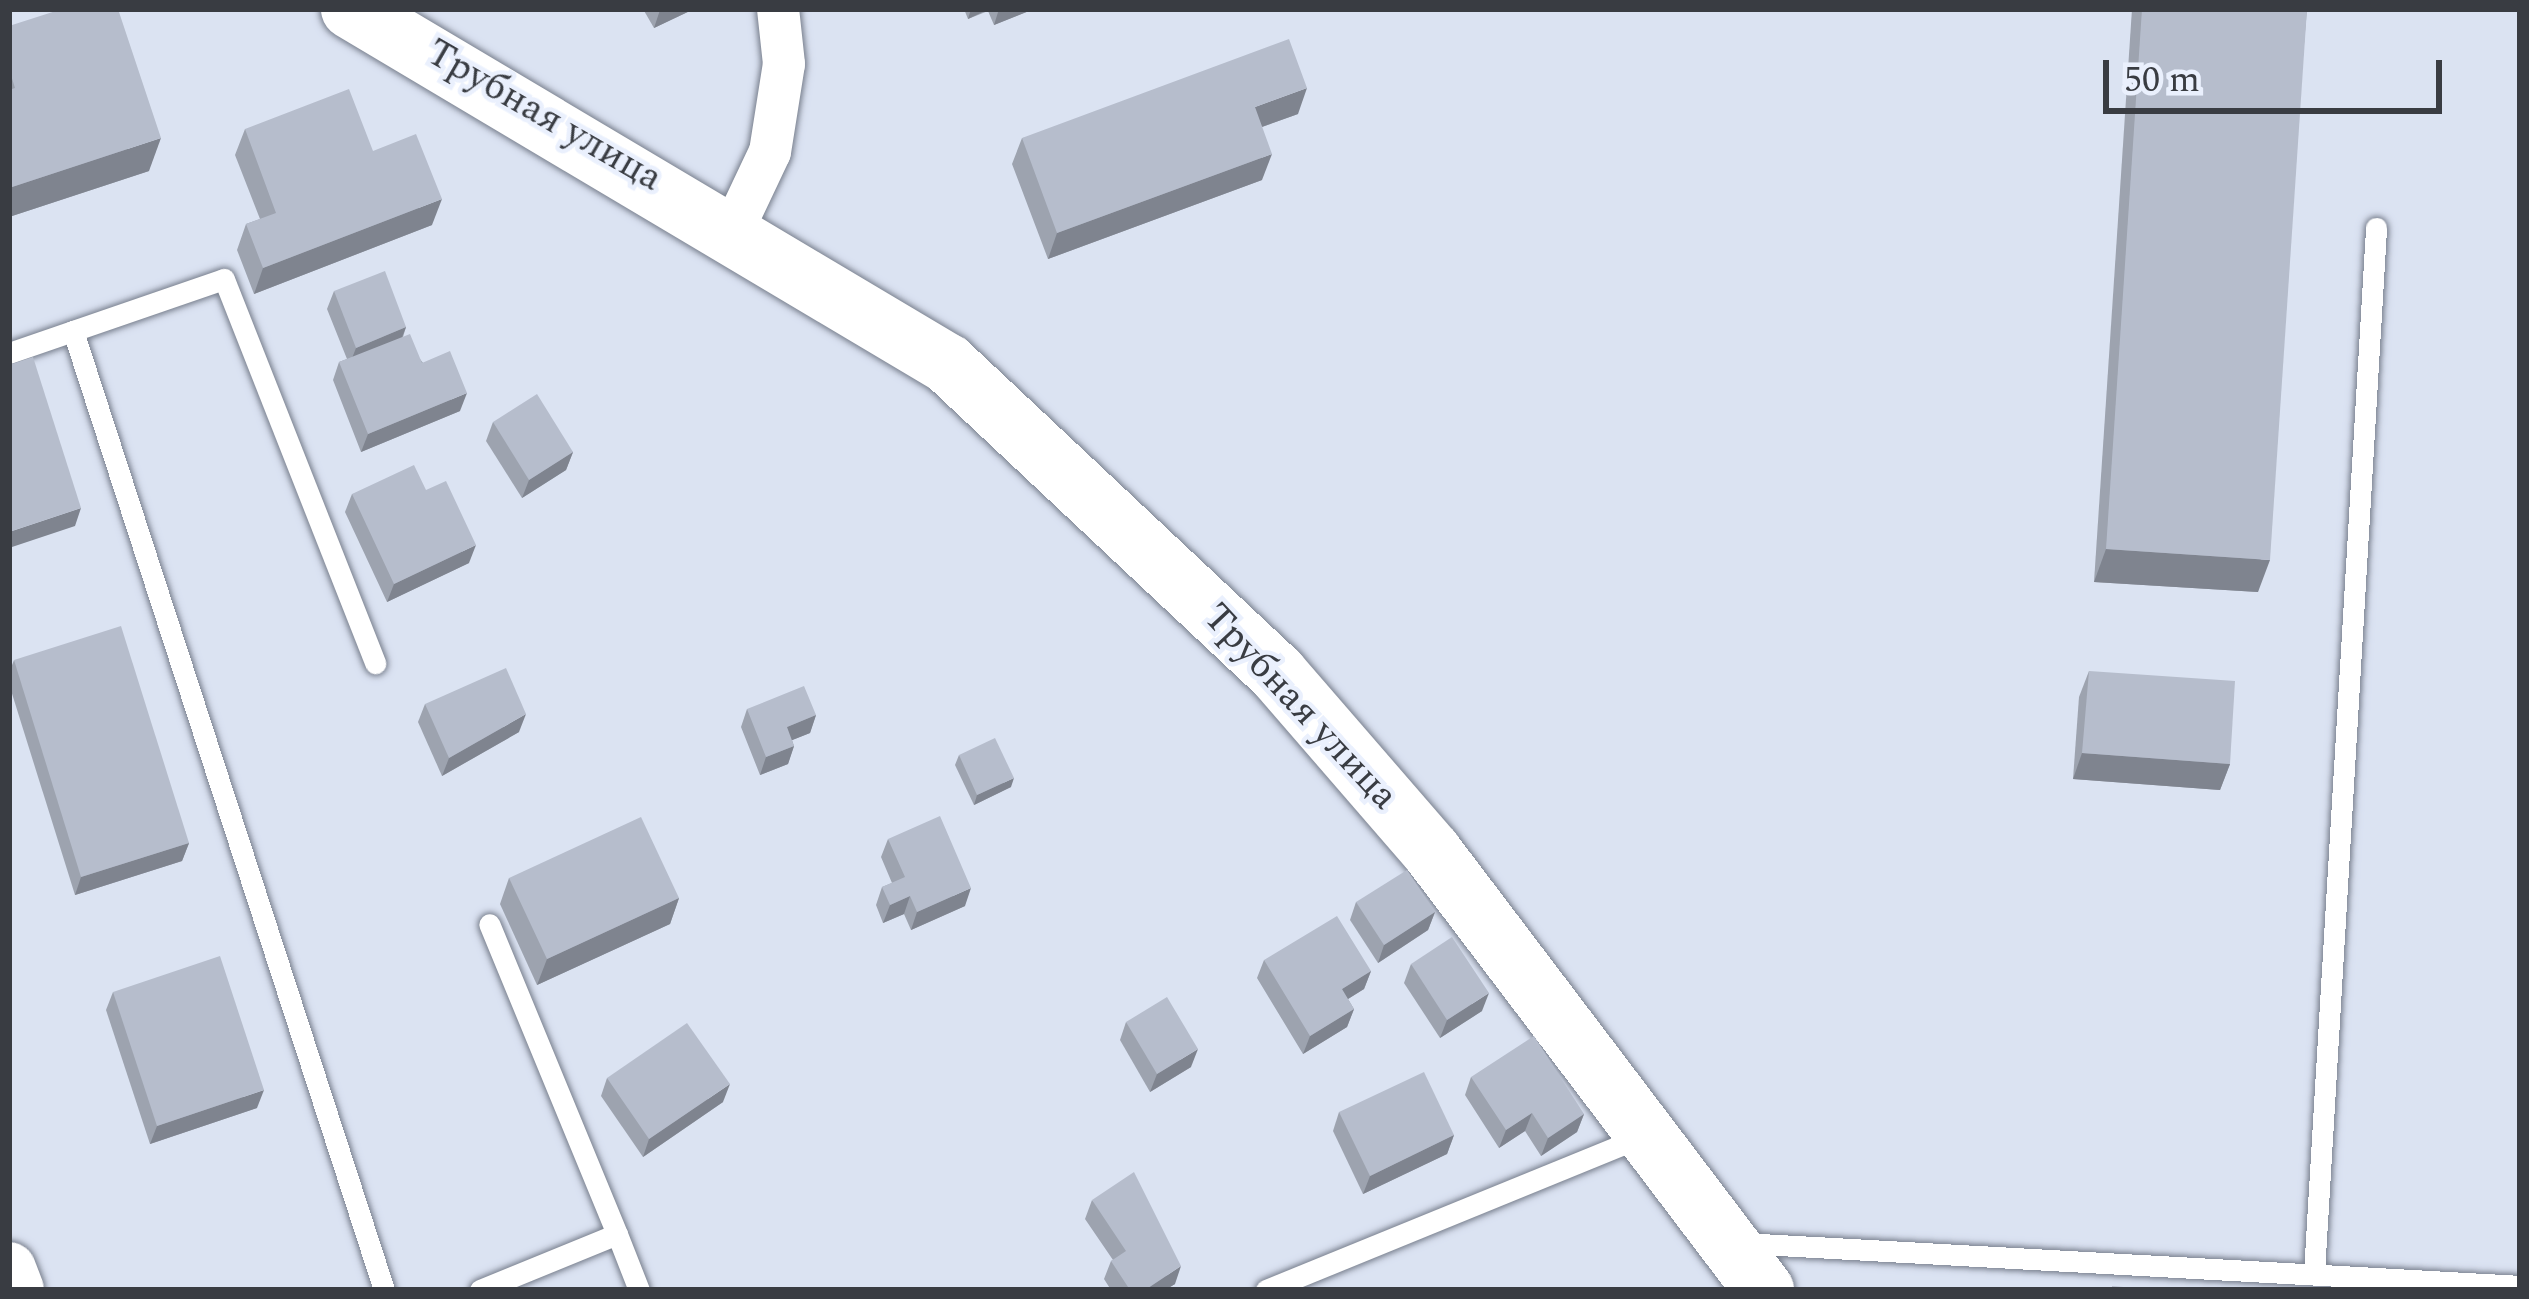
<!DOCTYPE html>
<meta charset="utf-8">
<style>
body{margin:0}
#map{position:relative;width:2529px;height:1299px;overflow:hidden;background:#dbe3f2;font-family:Spectral,serif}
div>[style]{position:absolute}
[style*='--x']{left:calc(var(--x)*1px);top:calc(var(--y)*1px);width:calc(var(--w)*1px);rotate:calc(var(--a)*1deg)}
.roads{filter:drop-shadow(0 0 3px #787f8d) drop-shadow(0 0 3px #787f8d)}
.service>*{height:21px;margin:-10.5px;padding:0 10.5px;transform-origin:10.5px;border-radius:10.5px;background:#fff}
.minor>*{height:42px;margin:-21px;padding:0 21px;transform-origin:21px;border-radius:21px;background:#fff}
.tertiary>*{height:54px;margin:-27px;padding:0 27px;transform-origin:27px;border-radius:27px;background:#fff}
.secondary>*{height:60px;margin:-30px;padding:0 30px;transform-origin:30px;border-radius:30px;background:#fff}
.wall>*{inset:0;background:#9da3af}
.shaded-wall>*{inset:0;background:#7f848f}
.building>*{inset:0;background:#b6bdcc}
span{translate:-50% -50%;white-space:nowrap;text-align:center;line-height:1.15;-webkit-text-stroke:9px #eaf0fd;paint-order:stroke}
.street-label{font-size:39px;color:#393c42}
.frame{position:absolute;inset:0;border:12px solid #393c42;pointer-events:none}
.scale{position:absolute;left:2103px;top:60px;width:339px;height:54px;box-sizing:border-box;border:6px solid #393c42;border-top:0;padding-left:15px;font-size:36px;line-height:42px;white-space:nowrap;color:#393c42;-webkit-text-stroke:9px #eaf0fd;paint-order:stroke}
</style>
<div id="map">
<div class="roads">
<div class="service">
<div style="--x:73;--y:331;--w:1008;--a:72.03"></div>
<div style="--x:9;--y:353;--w:227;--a:-19"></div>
<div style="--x:224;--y:279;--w:413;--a:68.5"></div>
<div style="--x:617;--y:1234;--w:60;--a:68.6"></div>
<div style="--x:1742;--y:1243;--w:779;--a:3.16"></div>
<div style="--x:2314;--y:1273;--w:1047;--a:-86.6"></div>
<div style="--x:480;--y:1290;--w:148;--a:-22.2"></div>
<div style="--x:617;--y:1234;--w:335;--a:-112.4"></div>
<div style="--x:1266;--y:1290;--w:408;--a:-22.2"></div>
</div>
<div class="minor">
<div style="--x:734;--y:228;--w:84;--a:-64.7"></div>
<div style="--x:770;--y:152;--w:89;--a:-81"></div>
<div style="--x:784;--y:64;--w:55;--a:-96.2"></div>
</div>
<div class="tertiary">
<div style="--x:9;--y:1269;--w:22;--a:69"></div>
</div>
<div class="secondary">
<div style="--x:351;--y:9;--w:695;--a:30.74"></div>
<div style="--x:948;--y:364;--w:453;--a:43.2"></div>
<div style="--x:1278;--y:674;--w:235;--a:49.1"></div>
<div style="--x:1432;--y:852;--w:550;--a:52.84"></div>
</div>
</div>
<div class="wall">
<div style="clip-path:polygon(643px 9px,694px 9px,654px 28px)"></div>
<div style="clip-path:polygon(964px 9px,1034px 9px,994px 25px,988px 11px,968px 19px)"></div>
<div style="clip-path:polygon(2132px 9px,2307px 9px,2258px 592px,2094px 582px)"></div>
<div style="clip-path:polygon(9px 26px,149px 171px,9px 217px)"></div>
<div style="clip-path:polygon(1298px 114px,1262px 127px,1262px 180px,1048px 259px,1012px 164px,1022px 138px)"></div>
<div style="clip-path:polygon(245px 129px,373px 151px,432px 225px,254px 294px,237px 250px,246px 224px,260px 219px,235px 155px)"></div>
<div style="clip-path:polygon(334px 291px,406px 327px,403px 337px,460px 411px,361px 452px,333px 380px,339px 362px,347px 359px,327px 309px)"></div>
<div style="clip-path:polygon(493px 422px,573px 452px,566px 470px,522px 498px,486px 441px)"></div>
<div style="clip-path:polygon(426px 490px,469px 563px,387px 602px,345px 512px,352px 494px)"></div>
<div style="clip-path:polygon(14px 660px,189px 843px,182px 861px,75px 895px,9px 684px,9px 673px)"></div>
<div style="clip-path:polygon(2089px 671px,2230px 764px,2220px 790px,2073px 779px,2079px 697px)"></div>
<div style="clip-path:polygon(425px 704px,519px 732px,442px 776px,418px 722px)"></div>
<div style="clip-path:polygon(747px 709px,816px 715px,810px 733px,792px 740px,794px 746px,788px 764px,760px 775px,741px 727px)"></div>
<div style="clip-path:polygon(959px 755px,1011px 787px,974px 805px,955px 765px)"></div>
<div style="clip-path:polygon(888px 839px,965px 906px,911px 930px,904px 914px,883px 923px,876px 905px,882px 887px,892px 883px,881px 857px)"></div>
<div style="clip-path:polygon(509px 878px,679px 898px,670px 924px,537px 985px,500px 904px)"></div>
<div style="clip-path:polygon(1356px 902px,1435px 912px,1428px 930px,1378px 963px,1350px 920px)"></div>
<div style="clip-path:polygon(1264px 960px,1371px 971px,1364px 989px,1348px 999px,1354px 1009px,1347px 1027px,1303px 1054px,1257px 978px)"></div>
<div style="clip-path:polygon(1411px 964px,1482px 1011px,1440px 1038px,1404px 983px)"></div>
<div style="clip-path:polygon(113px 992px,257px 1108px,150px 1144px,106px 1010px)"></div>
<div style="clip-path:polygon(1126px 1022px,1191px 1067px,1150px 1092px,1120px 1040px)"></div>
<div style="clip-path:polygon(1471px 1077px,1584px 1114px,1577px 1132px,1541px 1156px,1525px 1131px,1499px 1148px,1465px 1095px)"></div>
<div style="clip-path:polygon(607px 1078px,723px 1102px,643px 1157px,601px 1096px)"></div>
<div style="clip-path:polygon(1339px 1112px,1454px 1135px,1447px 1154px,1363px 1194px,1333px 1131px)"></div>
<div style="clip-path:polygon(1092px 1200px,1175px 1284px,1165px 1290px,1111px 1290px,1104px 1279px,1111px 1261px,1113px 1260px,1085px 1219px)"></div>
</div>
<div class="shaded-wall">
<div style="clip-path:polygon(694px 9px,654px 28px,660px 10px)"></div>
<div style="clip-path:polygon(971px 9px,989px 9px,968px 19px)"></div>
<div style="clip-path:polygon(999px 9px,1034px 9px,994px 25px)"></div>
<div style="clip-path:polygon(1307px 88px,1298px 114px,1245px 133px,1255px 107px)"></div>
<div style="clip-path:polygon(161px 138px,149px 171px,9px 217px,9px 188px)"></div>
<div style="clip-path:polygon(1272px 154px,1262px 180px,1048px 259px,1057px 233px)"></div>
<div style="clip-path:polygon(442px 199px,432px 225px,254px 294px,263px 268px)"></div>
<div style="clip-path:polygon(406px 327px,399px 345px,349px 366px,356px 348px)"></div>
<div style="clip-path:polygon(467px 393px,460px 411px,361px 452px,368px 434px)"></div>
<div style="clip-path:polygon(573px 452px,566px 470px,522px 498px,529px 480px)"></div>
<div style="clip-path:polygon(81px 508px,75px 526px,9px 548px,9px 532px)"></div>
<div style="clip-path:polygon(476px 545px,469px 563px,387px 602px,394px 584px)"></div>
<div style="clip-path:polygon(2106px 549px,2270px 560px,2258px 592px,2094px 582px)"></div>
<div style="clip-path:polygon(526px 714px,519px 732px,442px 776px,449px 758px)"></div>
<div style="clip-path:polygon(816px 715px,810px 733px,780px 745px,787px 727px)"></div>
<div style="clip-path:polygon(794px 746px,788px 764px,760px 775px,766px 757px)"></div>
<div style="clip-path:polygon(2082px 753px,2230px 764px,2220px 790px,2073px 779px)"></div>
<div style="clip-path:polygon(1014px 778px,1011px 787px,974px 805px,977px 795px)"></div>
<div style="clip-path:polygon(189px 843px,182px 861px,75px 895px,81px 877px)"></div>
<div style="clip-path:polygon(971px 888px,965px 906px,911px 930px,917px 912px)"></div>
<div style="clip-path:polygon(910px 896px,904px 914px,883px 923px,890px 905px)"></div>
<div style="clip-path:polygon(679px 898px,670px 924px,537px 985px,547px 959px)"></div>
<div style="clip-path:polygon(1435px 912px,1428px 930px,1378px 963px,1384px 945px)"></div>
<div style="clip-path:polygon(1371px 971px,1364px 989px,1335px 1007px,1342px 989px)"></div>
<div style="clip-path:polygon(1489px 993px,1482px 1011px,1440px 1038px,1447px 1020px)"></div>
<div style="clip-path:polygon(1354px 1009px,1347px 1027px,1303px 1054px,1310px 1036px)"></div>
<div style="clip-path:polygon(1198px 1049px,1191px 1067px,1150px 1092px,1157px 1074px)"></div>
<div style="clip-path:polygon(730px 1084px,723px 1102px,643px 1157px,649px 1139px)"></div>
<div style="clip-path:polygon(264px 1090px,257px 1108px,150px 1144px,157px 1126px)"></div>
<div style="clip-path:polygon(1532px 1113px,1525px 1131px,1499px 1148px,1506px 1130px)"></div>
<div style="clip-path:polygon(1584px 1114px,1577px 1132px,1541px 1156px,1548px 1138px)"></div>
<div style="clip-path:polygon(1454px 1135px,1447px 1154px,1363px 1194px,1370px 1176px)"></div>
<div style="clip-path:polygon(1181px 1266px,1175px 1284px,1165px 1290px,1145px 1290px)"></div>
</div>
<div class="building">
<div style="clip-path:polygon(62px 9px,118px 9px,161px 138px,9px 188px,9px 90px,15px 88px,9px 69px,9px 26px)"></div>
<div style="clip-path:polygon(2142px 9px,2307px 9px,2270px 560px,2106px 549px)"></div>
<div style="clip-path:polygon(1289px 39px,1307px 88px,1255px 107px,1272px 154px,1057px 233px,1022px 138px)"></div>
<div style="clip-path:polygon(349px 89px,373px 151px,416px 134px,442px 199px,263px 268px,246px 224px,276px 213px,245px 129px)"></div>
<div style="clip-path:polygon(385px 271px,406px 327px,356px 348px,334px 291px)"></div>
<div style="clip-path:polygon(410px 334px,422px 363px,450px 351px,467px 393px,368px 434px,339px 362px)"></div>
<div style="clip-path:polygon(33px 357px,81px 508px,9px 532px,9px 365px)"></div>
<div style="clip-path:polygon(537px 394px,573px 452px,529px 480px,493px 422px)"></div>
<div style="clip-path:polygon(414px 465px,426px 490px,446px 481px,476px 545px,394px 584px,352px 494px)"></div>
<div style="clip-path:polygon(121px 626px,189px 843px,81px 877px,14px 660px)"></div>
<div style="clip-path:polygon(506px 668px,526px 714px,449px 758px,425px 704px)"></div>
<div style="clip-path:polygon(2089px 671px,2235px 681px,2230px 764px,2082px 753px)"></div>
<div style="clip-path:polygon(804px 686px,816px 715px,787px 727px,794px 746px,766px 757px,747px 709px)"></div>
<div style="clip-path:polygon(995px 738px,1014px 778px,977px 795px,959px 755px)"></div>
<div style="clip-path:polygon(940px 816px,971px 888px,917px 912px,910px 896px,890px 905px,882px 887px,905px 877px,888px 839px)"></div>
<div style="clip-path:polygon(641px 817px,679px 898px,547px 959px,509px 878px)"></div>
<div style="clip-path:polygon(1407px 870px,1435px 912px,1384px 945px,1356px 902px)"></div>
<div style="clip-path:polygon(1337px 916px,1371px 971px,1342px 989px,1354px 1009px,1310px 1036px,1264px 960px)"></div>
<div style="clip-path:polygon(1452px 937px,1489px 993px,1447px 1020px,1411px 964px)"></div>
<div style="clip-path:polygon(220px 956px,264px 1090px,157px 1126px,113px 992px)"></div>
<div style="clip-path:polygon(1167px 997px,1198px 1049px,1157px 1074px,1126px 1022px)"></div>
<div style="clip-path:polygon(687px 1023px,730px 1084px,649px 1139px,607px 1078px)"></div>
<div style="clip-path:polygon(1534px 1036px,1584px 1114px,1548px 1138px,1532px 1113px,1506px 1130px,1471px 1077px)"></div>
<div style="clip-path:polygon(1424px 1072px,1454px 1135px,1370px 1176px,1339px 1112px)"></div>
<div style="clip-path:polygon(1134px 1172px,1181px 1266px,1145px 1290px,1130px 1290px,1111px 1261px,1126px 1251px,1092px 1200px)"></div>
<div style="clip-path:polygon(2112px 1286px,2157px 1290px,2112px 1290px)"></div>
</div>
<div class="street-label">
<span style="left:544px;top:116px;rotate:30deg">Трубная улица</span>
<span style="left:1300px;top:707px;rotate:47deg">Трубная улица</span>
</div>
<div class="frame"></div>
<div class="scale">50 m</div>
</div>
